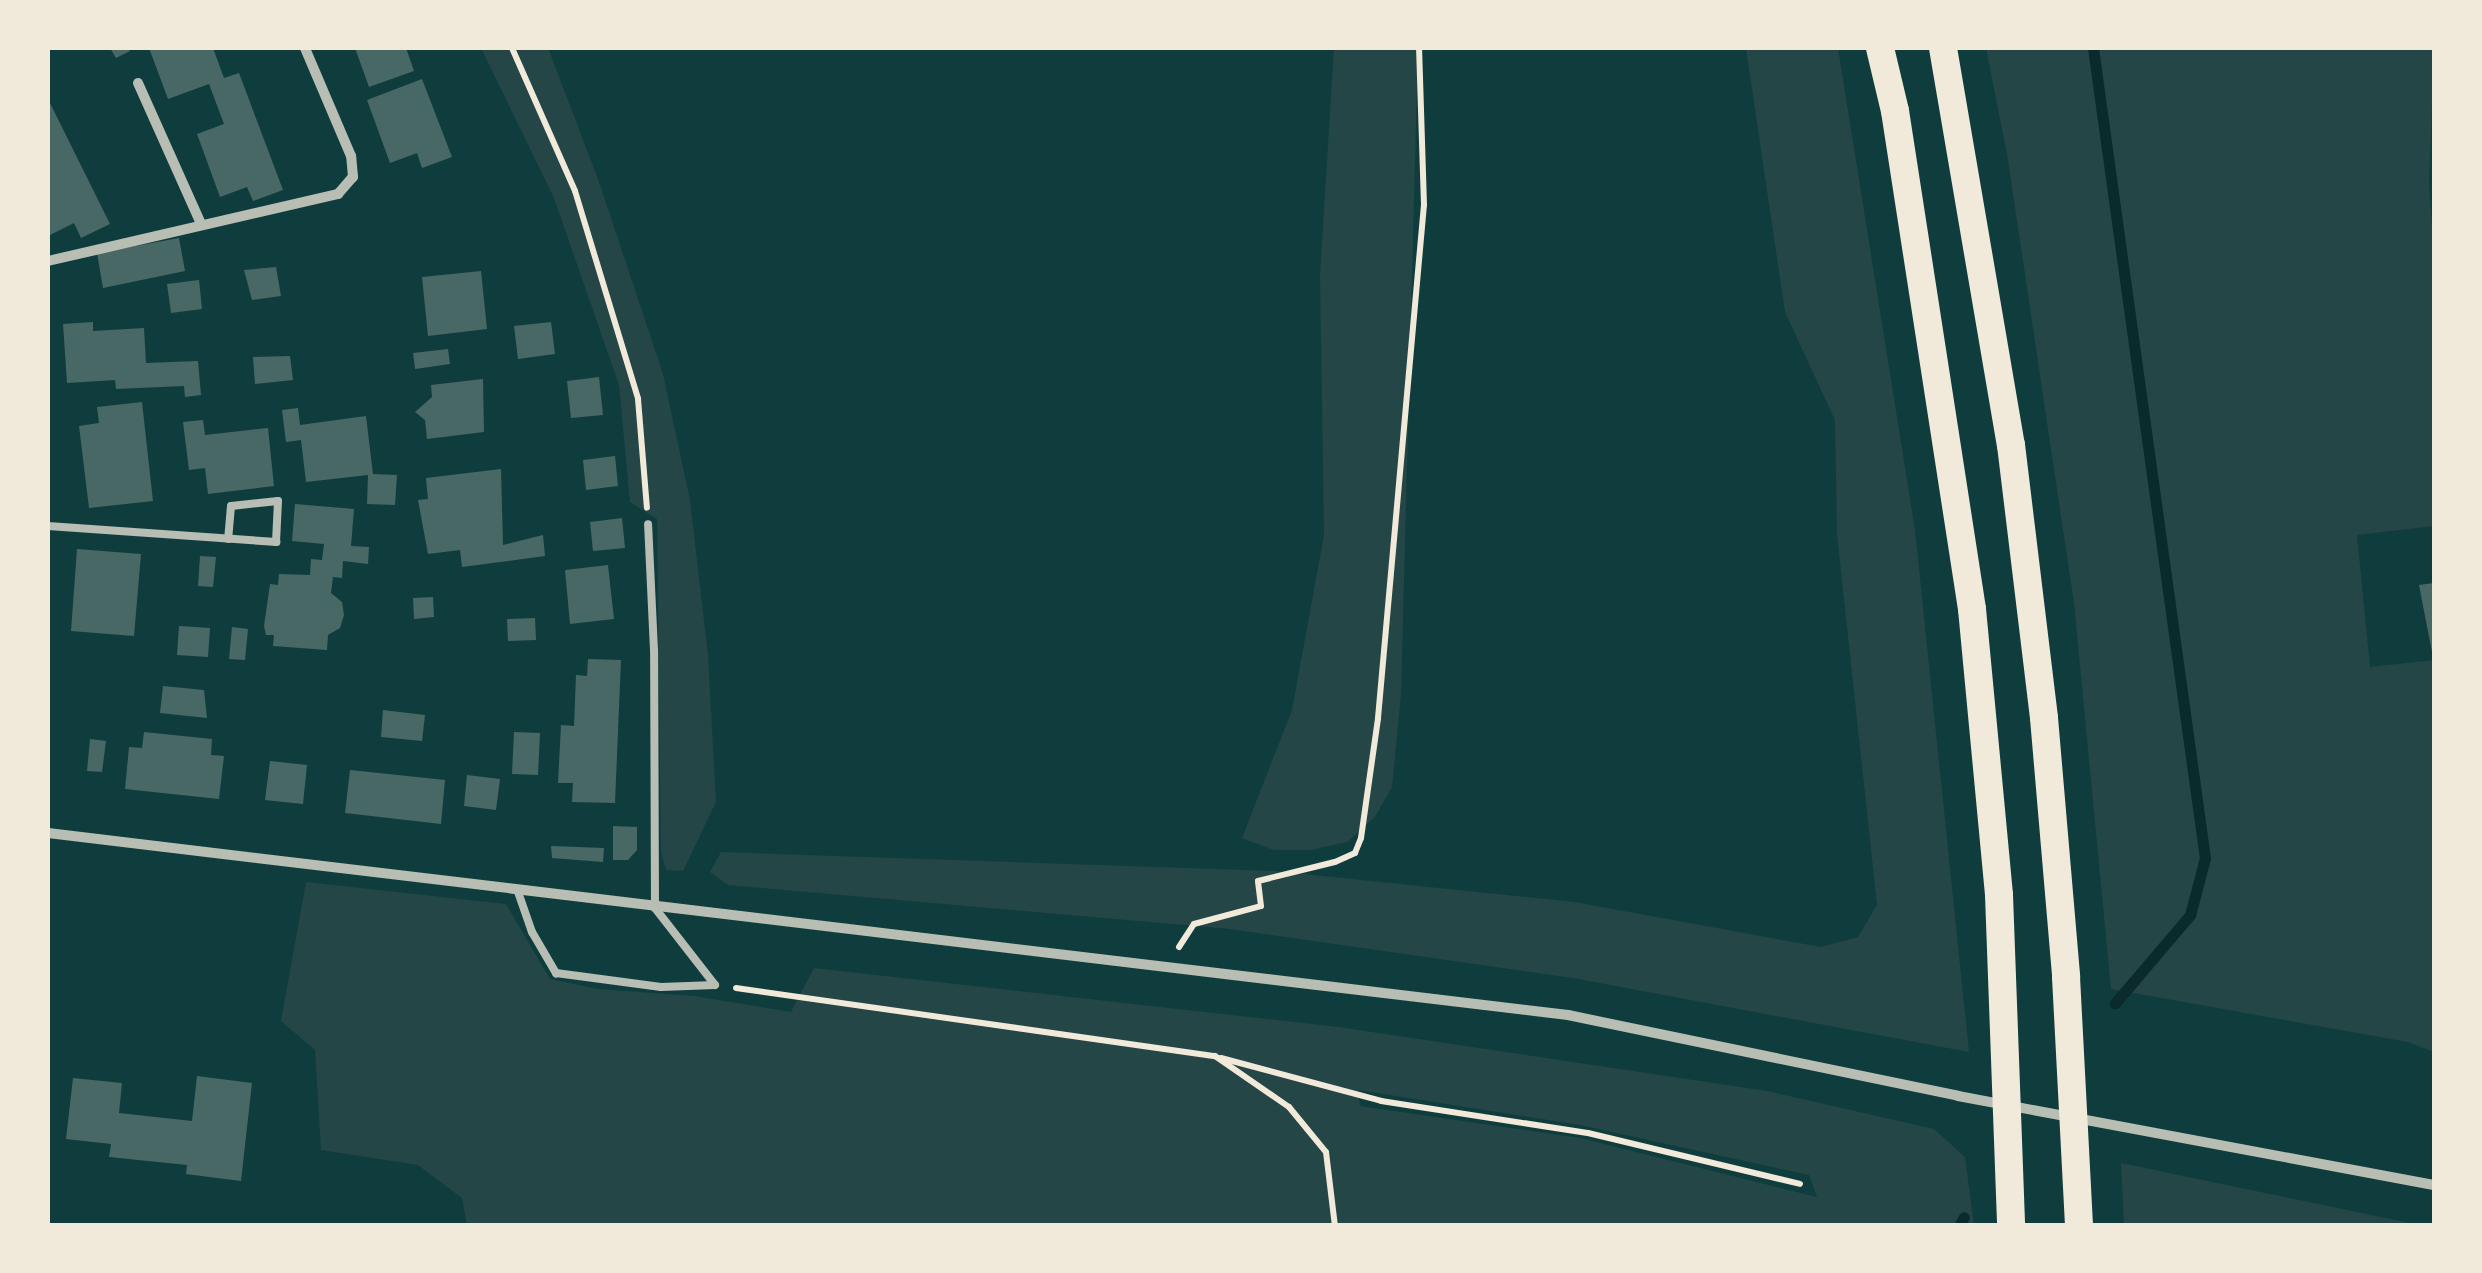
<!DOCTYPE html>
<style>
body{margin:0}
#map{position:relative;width:2482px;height:1273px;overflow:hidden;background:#0f3d3e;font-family:Figtree,sans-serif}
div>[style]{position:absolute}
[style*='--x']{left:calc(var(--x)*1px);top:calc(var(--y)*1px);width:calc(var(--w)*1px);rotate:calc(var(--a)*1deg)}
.green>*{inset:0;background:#244646}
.stream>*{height:11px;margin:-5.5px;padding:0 5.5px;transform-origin:5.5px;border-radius:5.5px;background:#0a2a2b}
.building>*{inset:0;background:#486865}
.path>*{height:6px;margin:-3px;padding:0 3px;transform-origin:3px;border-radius:3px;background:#f1e9da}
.service>*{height:8px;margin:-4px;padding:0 4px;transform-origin:4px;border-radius:4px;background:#b8beb3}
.minor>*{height:10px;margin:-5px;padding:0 5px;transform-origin:5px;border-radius:5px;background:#b8beb3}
.trunk>*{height:28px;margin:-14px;padding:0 14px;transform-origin:14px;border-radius:14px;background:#f1e9da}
span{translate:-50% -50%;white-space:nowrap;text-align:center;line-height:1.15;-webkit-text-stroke:8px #f1e9da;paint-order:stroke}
.frame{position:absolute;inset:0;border:50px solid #f1e9da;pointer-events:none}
</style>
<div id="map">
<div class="green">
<div style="clip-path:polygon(481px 48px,548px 48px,598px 179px,663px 374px,690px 500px,708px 655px,716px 802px,683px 871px,666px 870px,661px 852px,657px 519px,630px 502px,619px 385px,554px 198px)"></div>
<div style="clip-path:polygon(1334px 48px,1418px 48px,1401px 694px,1392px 787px,1375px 817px,1347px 842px,1311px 850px,1274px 850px,1242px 838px,1292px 710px,1324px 535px,1320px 275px)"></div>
<div style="clip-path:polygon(1746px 48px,1838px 48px,1915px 530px,1969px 1052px,1573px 978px,1230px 929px,728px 885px,710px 872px,721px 852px,1274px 871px,1574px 902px,1821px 947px,1858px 937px,1877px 905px,1837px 534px,1835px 420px,1785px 312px)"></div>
<div style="clip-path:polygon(1986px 48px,2434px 48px,2429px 183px,2434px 259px,2434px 526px,2357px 535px,2370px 667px,2434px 660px,2434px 1052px,2408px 1042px,2111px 989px,2074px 603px,2007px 154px)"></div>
<div style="clip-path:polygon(evenodd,306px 882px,506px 904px,550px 979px,598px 989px,694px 996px,791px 1012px,814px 968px,1338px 1027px,1767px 1091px,1934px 1129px,1965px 1157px,1974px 1225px,467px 1225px,462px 1198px,418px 1165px,321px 1150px,315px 1050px,281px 1021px,306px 882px,1358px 1090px,1580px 1125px,1809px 1175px,1817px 1197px,1580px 1138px,1360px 1106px,1358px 1090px)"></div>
<div style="clip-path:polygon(2121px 1163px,2410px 1223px,2414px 1225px,2124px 1225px)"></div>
</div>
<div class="stream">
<div style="--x:2093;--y:48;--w:818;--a:82.13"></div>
<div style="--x:2205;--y:858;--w:59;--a:104.7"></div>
<div style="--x:2190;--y:915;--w:116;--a:130.4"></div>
<div style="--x:1959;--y:1226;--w:10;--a:-61"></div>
</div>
<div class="building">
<div style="clip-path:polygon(110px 48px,128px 48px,130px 51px,116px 58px)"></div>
<div style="clip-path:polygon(149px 48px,213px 48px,224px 78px,239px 73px,283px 190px,253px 201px,247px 187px,220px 197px,197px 134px,224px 124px,209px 84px,168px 99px)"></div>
<div style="clip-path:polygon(355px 48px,406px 48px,414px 71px,369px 87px)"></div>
<div style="clip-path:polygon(422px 79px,452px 157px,422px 168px,417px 153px,390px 163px,367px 100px)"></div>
<div style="clip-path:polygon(48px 99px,110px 224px,81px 238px,74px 223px,48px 236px)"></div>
<div style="clip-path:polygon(179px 238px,185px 271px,103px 288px,97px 253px)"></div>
<div style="clip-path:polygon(276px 267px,281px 296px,252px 300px,244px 270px)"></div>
<div style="clip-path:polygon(481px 271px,487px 329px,428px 336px,422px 277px)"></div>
<div style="clip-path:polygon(199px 280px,202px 309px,171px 313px,167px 284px)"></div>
<div style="clip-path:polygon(93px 322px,93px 331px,144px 328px,146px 363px,198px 361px,201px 395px,185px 397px,184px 386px,116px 389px,115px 380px,67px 383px,63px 324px)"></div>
<div style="clip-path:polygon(551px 322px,555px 354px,518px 359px,514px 326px)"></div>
<div style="clip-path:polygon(448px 349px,450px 364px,415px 369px,413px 353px)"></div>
<div style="clip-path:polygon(290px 356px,293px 380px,255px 384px,253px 357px)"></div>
<div style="clip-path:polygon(599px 377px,603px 415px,571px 418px,567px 381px)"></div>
<div style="clip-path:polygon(483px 379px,484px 432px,427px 439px,425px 420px,415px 412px,432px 397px,431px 385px)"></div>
<div style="clip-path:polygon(142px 402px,153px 501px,89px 508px,79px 426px,99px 423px,97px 407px)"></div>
<div style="clip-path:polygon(298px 408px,300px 425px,366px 416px,373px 474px,397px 475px,395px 505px,367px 504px,368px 475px,306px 482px,301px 440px,286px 442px,282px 410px)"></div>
<div style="clip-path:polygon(203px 420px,205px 435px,268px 428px,274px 486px,208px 494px,205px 468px,189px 470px,183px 422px)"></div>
<div style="clip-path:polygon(615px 456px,618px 486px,586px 490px,583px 460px)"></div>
<div style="clip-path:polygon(501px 469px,503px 545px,543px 535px,545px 556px,462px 567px,460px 550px,428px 554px,418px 500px,428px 499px,426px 478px)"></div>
<div style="clip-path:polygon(295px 504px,354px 509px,351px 546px,369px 547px,368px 564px,343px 561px,342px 578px,333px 577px,331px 593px,342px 602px,344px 615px,340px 628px,328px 635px,327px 650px,273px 646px,274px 635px,266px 635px,264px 626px,270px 584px,278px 585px,279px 574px,310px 575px,311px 559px,322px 560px,324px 544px,292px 541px)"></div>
<div style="clip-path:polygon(622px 518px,625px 548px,593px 551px,590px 522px)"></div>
<div style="clip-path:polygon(77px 549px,141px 554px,134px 636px,71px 631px)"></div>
<div style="clip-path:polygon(200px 556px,216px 557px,213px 587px,198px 586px)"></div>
<div style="clip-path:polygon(608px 565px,614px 619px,570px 624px,565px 570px)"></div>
<div style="clip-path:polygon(2434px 583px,2434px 652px,2432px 652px,2419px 585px)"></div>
<div style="clip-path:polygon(433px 597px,434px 617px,414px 619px,413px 598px)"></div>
<div style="clip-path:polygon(535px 618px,536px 640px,508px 641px,507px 619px)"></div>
<div style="clip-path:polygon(179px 626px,210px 628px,208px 657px,177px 655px)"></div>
<div style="clip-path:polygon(232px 627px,248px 629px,245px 660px,229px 659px)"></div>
<div style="clip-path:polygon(588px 659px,621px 660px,615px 803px,572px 802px,573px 783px,558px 783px,561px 725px,574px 726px,576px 675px,587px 676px)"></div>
<div style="clip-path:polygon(163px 686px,204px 690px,207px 718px,160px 713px)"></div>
<div style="clip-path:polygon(383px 710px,425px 715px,422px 741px,381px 737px)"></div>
<div style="clip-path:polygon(144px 732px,212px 739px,211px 755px,224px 756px,219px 799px,125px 789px,129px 747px,142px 748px)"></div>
<div style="clip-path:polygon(514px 732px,540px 733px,538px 775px,512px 774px)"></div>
<div style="clip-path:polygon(90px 739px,106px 741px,102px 772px,87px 771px)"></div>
<div style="clip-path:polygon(270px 761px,307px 765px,303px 804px,265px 800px)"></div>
<div style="clip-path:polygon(350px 770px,445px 780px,441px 824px,345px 813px)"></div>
<div style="clip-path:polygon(467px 775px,500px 779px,496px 810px,464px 806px)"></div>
<div style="clip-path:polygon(613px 826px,637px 827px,637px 850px,628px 860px,613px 860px)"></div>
<div style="clip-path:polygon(551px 846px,604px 848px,603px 862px,552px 858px)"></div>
<div style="clip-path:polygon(197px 1076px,252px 1083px,241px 1181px,186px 1174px,187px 1165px,109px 1157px,111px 1144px,66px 1139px,73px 1078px,122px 1083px,119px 1113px,192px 1121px)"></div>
</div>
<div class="path">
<div style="--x:512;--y:48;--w:156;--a:66.2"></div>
<div style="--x:575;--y:191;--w:217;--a:73.1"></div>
<div style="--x:638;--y:399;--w:109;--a:85.3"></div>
<div style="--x:1179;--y:947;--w:27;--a:-57"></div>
<div style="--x:1194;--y:924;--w:69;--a:-15"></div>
<div style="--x:1261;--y:906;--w:25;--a:-97"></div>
<div style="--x:1258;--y:881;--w:79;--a:-13.9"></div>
<div style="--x:1335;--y:862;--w:22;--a:-24"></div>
<div style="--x:1355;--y:853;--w:16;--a:-68"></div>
<div style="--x:1361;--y:838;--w:121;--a:-81.9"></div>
<div style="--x:1378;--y:718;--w:515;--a:-84.88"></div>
<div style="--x:1424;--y:205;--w:157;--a:-91.8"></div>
<div style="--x:736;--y:988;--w:484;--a:8.1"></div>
<div style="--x:1215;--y:1056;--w:90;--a:34.6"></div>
<div style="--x:1289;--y:1107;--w:58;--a:50.6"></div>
<div style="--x:1326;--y:1152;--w:75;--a:83.1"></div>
<div style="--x:1221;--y:1058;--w:166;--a:15"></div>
<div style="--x:1381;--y:1101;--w:209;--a:8.8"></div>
<div style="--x:1588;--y:1133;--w:218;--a:13.5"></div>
</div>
<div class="service">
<div style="--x:48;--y:526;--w:229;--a:4"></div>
<div style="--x:276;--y:542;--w:41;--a:-87.2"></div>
<div style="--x:278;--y:501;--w:47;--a:173.9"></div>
<div style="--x:231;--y:506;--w:33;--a:95"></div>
<div style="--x:517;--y:889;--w:46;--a:70.8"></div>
<div style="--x:532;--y:932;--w:48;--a:59.7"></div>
<div style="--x:556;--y:973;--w:106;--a:7.6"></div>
<div style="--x:661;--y:987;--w:54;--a:-2.1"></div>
<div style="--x:715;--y:985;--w:98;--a:-127.9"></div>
<div style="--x:655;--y:908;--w:258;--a:-90.2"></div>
<div style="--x:654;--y:650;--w:126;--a:-92.7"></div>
</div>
<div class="minor">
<div style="--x:138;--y:83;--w:154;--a:65.9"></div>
<div style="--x:48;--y:261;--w:298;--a:-13"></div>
<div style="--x:338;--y:194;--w:23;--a:-49"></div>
<div style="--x:353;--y:177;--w:21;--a:-95"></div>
<div style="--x:351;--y:156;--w:117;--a:-113.1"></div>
<div style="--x:48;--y:833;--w:1531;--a:6.83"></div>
<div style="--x:1568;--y:1015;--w:398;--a:11.7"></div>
<div style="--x:1958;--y:1096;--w:484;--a:10.6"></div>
</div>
<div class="trunk">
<div style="--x:1880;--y:48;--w:65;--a:76.6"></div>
<div style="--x:1895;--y:111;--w:504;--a:81.21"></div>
<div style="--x:1972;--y:609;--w:287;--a:84.6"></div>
<div style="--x:1999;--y:895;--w:331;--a:87.9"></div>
<div style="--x:1943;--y:48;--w:403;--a:80.3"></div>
<div style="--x:2011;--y:445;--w:275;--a:83.1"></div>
<div style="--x:2044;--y:718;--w:260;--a:85.1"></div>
<div style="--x:2066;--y:977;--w:249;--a:87"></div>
</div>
<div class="frame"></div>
</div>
